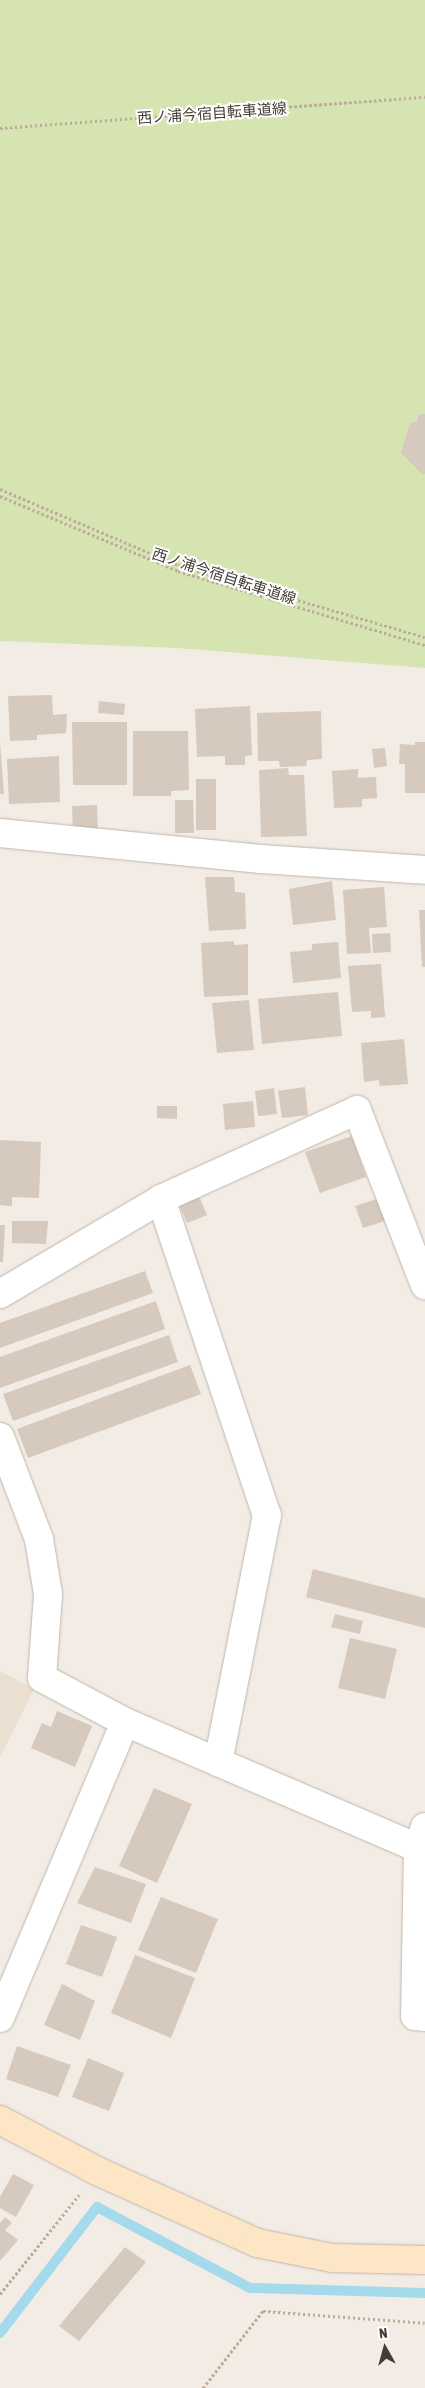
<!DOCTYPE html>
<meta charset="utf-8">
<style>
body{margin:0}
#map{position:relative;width:425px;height:2388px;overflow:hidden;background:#f2ece5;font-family:"Asap Condensed","Noto Sans JP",sans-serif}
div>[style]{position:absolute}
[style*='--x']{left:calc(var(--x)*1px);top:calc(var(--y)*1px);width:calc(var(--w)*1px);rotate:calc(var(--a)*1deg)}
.education>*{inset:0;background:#eadfd0}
.green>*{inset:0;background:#d5e4b0}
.stream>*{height:10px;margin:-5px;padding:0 5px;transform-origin:5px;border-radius:5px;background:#a4daec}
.building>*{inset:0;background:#d6c9be}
.path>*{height:3px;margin-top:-1.5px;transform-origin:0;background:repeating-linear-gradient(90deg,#beac9a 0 2.5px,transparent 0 5px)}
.roads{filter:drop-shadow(0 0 1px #c0b5ac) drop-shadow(0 0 1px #c0b5ac)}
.street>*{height:28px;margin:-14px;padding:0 14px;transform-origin:14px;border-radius:14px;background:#fff}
.secondary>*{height:28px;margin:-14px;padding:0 14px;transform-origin:14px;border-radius:14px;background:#fce6c6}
span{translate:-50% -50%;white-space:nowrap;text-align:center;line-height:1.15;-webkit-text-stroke:4px #fff;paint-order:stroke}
.street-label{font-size:15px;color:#443c35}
.north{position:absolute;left:360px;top:2323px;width:50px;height:50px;-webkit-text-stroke:4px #fff;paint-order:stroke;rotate:353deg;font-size:14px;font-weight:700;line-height:20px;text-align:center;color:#443c35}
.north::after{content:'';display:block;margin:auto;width:18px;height:22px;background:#443c35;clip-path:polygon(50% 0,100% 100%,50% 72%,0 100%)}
</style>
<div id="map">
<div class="education">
<div style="clip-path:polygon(0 1671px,34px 1689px,0 1757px)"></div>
</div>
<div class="green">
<div style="clip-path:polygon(0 0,425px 0,425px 668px,177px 648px,0 641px)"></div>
</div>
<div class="stream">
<div style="--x:0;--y:2333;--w:159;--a:-52.4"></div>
<div style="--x:97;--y:2207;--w:173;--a:27.9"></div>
<div style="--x:250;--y:2288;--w:175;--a:1.6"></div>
</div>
<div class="building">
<div style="clip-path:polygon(425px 414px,425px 474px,423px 475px,401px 453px,410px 423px,418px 421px,418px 415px)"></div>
<div style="clip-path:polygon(52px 695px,53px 715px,67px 714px,66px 733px,37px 735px,37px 740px,10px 741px,8px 696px)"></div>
<div style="clip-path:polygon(99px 701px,125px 704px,124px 715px,98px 713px)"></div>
<div style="clip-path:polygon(250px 706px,252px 755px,245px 756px,245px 765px,225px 765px,225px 756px,197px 757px,195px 709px)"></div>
<div style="clip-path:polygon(321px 711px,322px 759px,307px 760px,306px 766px,280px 767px,279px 761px,258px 761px,257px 713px)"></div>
<div style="clip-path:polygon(72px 722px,127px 722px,127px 785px,73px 785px)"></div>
<div style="clip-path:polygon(133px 731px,188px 731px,189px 790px,171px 791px,171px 796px,133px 796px)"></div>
<div style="clip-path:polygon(0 742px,4px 794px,0 794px)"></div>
<div style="clip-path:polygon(415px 742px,425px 742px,425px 793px,405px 793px,405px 764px,399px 764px,400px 744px,415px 745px)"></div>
<div style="clip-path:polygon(385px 748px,387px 766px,374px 768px,372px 749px)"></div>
<div style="clip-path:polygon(59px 756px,60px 802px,9px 804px,7px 759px)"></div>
<div style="clip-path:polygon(288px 768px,289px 775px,304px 775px,307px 836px,261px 837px,259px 770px)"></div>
<div style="clip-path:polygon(358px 769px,358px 778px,376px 777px,377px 798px,362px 799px,362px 807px,334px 808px,332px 771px)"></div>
<div style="clip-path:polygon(196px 779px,216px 779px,216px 830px,196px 830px)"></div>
<div style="clip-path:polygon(175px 800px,193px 800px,194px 833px,175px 833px)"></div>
<div style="clip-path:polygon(97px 805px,98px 829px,73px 830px,72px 806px)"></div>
<div style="clip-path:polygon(205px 877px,234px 877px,235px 892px,245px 893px,246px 929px,209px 931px)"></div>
<div style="clip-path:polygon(332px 881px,336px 920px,293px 925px,289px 889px)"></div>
<div style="clip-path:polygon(384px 887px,387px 927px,369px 928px,371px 953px,347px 954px,343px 890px)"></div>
<div style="clip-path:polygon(419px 910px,425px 910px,425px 967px,422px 967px)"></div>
<div style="clip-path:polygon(390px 933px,391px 952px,373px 953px,372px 934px)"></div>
<div style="clip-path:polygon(234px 941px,234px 945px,248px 944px,248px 995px,204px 997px,201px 943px)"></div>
<div style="clip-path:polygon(338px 942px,341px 978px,293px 983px,290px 952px,312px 950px,312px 944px)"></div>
<div style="clip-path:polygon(381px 964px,385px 1017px,371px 1018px,371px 1011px,352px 1012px,348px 966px)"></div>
<div style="clip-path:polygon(338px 992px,342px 1036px,262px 1044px,258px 999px)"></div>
<div style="clip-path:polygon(249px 1000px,254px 1050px,217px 1053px,212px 1003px)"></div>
<div style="clip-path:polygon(404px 1039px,408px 1084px,380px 1086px,379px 1080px,364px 1082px,361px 1043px)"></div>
<div style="clip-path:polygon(305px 1087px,308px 1115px,282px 1118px,278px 1091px)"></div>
<div style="clip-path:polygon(274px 1088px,277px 1114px,258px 1116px,255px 1091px)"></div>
<div style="clip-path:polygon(253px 1101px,255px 1127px,225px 1130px,223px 1104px)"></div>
<div style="clip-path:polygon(157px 1106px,177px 1106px,177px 1119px,157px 1118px)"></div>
<div style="clip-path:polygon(352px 1136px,366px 1177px,320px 1193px,305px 1152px)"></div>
<div style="clip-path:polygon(0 1140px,41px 1142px,39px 1198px,12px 1197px,12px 1206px,0 1205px)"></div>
<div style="clip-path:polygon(199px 1196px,207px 1215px,187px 1223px,179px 1204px)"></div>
<div style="clip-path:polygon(377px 1199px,385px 1221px,363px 1228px,355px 1206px)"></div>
<div style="clip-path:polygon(12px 1221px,48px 1221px,46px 1244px,12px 1243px)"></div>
<div style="clip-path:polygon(0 1225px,5px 1225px,3px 1262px,0 1262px)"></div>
<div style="clip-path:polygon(145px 1271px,153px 1293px,0 1348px,0 1323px)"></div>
<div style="clip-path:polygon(156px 1301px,165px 1329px,0 1388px,0 1357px)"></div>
<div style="clip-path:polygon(169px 1335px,178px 1362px,13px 1421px,3px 1394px)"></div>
<div style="clip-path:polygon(190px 1365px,201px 1394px,28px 1458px,17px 1429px)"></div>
<div style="clip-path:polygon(313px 1569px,425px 1598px,425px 1628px,306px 1597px)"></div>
<div style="clip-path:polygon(335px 1614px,363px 1621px,360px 1634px,331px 1627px)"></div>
<div style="clip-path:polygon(350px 1638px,397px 1649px,385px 1699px,338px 1688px)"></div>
<div style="clip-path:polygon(57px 1711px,92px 1726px,75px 1767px,31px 1748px,42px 1723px,51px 1727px)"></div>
<div style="clip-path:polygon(154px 1788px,192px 1804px,157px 1883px,119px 1866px)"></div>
<div style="clip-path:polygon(95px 1867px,146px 1884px,131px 1923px,77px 1903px)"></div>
<div style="clip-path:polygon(161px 1897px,218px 1919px,196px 1973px,138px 1950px)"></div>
<div style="clip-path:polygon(81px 1925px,117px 1937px,102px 1977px,66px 1964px)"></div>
<div style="clip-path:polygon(135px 1955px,195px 1978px,171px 2038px,111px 2013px)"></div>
<div style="clip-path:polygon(62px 1984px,95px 2001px,80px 2040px,44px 2025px)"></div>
<div style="clip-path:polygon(17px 2046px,71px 2065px,58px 2097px,6px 2079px)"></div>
<div style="clip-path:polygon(88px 2058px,124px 2073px,109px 2111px,72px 2097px)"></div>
<div style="clip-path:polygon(13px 2174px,34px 2185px,16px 2217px,0 2208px,0 2197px)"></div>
<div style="clip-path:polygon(5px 2217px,12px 2223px,5px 2230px,18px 2240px,0 2261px,0 2223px)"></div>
<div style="clip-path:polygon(125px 2247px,146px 2262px,79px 2341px,59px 2326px)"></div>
</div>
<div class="path">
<div style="--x:0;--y:128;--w:426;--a:-4.2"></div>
<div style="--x:0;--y:489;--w:194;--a:23.1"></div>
<div style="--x:178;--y:565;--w:257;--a:16.3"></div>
<div style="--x:0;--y:496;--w:193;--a:22.8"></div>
<div style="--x:178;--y:571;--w:258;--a:16.7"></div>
<div style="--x:0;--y:2294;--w:127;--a:-51.4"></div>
<div style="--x:203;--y:2388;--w:98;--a:-52.1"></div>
<div style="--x:263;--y:2311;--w:162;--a:4.2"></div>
</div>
<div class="roads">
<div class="street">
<div style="--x:0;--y:833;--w:262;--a:5.7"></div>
<div style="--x:261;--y:859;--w:164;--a:3.8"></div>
<div style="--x:161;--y:1199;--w:333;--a:71.5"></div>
<div style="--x:267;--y:1515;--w:252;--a:101.2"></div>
<div style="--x:0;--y:1294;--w:187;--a:-30.5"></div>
<div style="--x:161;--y:1199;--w:215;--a:-24.4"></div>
<div style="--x:357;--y:1110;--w:188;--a:68.8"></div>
<div style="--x:0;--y:1437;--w:109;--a:69.1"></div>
<div style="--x:39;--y:1539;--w:56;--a:80.7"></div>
<div style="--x:48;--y:1594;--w:84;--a:94.1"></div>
<div style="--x:42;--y:1678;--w:94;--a:27.9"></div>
<div style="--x:125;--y:1722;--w:319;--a:23.3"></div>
<div style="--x:425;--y:1827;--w:22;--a:108"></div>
<div style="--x:418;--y:1848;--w:168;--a:91"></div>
<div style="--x:415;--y:2016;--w:10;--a:6"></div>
<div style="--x:0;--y:2018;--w:321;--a:-67.1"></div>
</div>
<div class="secondary">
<div style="--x:0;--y:2120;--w:110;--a:27.7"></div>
<div style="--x:97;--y:2171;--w:175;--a:24.2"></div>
<div style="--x:257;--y:2243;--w:76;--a:11.3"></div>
<div style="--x:332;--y:2258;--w:93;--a:1.2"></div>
</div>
</div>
<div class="street-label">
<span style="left:212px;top:113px;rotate:-4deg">西ノ浦今宿自転車道線</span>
<span style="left:224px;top:576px;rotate:18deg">西ノ浦今宿自転車道線</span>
</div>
<div class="north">N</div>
</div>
